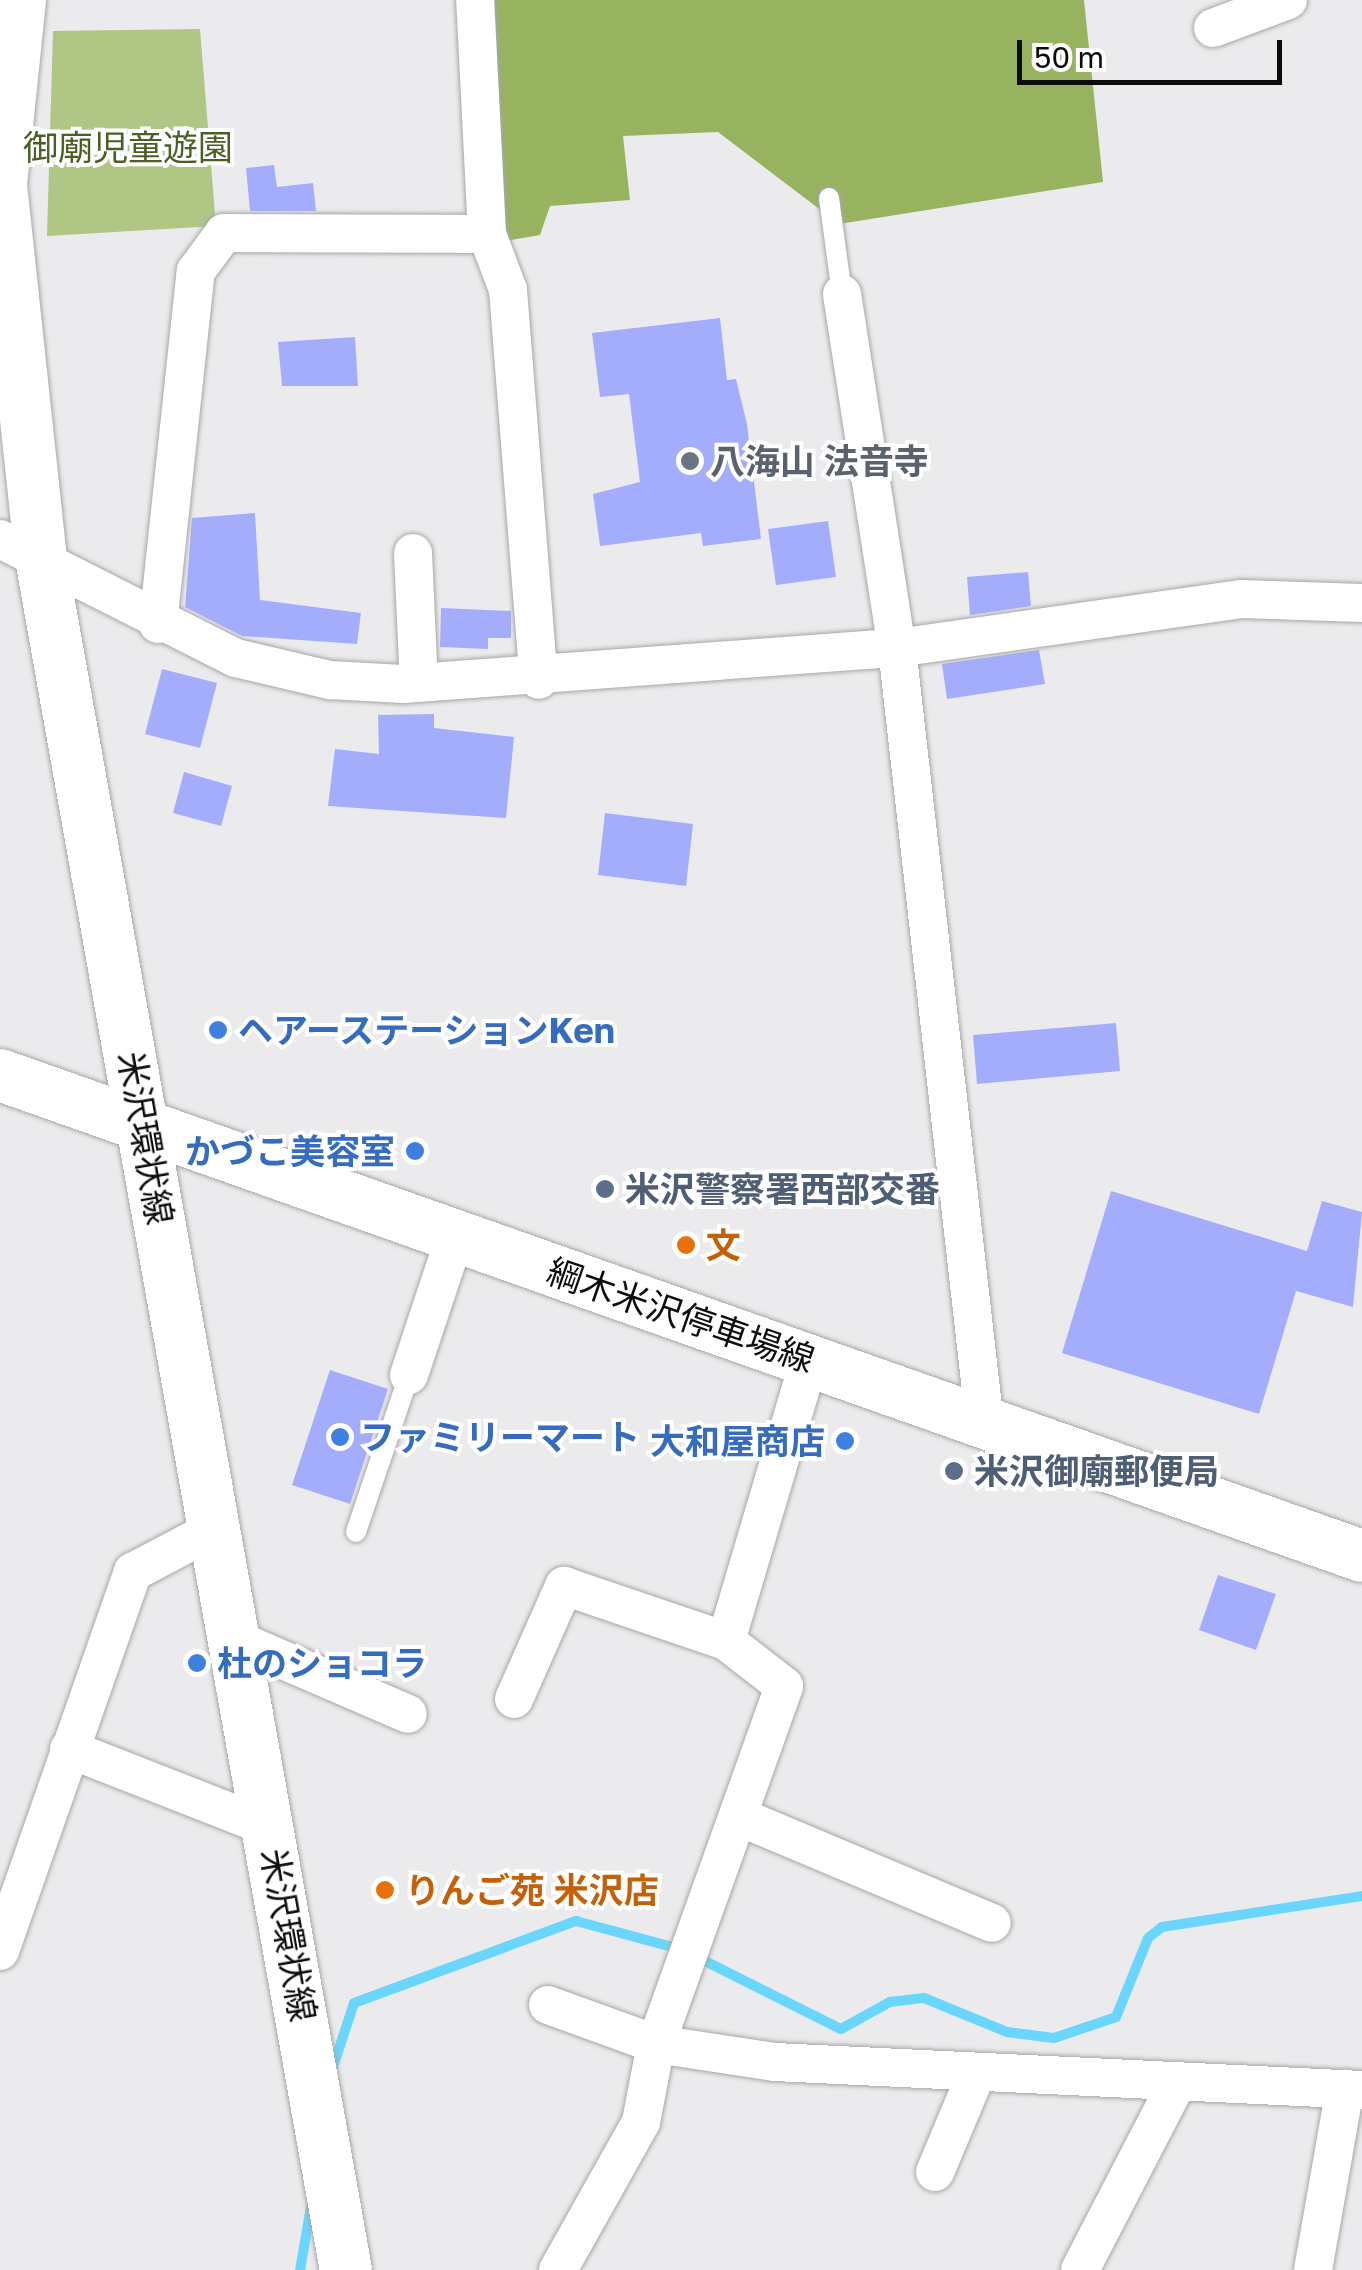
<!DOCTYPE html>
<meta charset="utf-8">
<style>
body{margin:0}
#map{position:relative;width:1362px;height:2270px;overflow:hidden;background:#ebebed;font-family:"Golos Text","Noto Sans JP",sans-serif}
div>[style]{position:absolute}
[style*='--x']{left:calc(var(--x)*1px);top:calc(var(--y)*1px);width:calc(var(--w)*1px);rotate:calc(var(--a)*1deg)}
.green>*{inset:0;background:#afc685}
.forest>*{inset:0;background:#97b360}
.stream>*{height:10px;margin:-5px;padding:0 5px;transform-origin:5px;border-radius:5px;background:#6ad6fd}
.building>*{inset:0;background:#a4adfc}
.roads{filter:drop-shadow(0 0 2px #a7a7a8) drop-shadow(0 0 2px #a7a7a8)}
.service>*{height:20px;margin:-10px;padding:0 10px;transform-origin:10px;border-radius:10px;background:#fff}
.minor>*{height:38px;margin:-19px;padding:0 19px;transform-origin:19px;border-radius:19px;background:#fff}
.secondary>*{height:52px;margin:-26px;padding:0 26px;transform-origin:26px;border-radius:26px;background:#fff}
.dots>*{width:28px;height:28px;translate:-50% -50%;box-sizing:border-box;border:5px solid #fff;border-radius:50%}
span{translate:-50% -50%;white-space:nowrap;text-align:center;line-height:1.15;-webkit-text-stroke:8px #fff;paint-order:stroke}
.park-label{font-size:35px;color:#4b5e23}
.worship-label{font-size:35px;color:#5b616d;font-weight:700}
.left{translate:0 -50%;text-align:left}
.shop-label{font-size:35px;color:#366cbe;font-weight:700}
.right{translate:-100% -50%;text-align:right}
.street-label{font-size:35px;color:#0c0c0c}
.service-label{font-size:35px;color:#4e5e75;font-weight:700}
.food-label{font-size:35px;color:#c56008;font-weight:700}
.scale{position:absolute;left:1017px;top:40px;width:265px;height:45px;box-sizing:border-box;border:5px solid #0c0c0c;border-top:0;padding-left:12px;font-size:30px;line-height:35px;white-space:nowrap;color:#0c0c0c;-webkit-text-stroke:8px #fff;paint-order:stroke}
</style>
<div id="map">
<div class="green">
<div style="clip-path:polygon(200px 29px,216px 226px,47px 236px,53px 31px)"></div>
</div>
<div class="forest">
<div style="clip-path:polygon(484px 0,1084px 0,1103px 182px,839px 224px,718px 132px,623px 136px,630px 200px,550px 206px,540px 235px,499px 242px)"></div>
</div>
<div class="stream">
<div style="--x:695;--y:1956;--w:163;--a:26.6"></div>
<div style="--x:841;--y:2029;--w:56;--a:-28.9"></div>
<div style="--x:890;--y:2002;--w:34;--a:-7"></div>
<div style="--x:924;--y:1998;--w:90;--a:22.3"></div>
<div style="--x:1007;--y:2032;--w:47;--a:7.3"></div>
<div style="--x:1054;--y:2038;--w:65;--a:-18.7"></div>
<div style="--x:1116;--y:2017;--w:85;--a:-67.9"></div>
<div style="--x:1148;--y:1938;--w:18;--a:-38"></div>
<div style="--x:1162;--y:1927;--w:202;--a:-8.8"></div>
<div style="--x:333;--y:2067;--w:67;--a:-71.8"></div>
<div style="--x:354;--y:2003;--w:237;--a:-20.3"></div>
<div style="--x:576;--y:1921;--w:108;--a:15.1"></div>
<div style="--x:300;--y:2270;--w:64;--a:-80.1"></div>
</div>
<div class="building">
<div style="clip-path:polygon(274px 165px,277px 187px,313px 183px,316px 211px,250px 211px,246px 168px)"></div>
<div style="clip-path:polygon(720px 318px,727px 380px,736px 379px,747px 424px,761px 539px,703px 546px,701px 533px,600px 546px,593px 494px,640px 482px,629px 394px,600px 397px,592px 333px)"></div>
<div style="clip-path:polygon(355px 337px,358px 386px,282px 386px,278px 342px)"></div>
<div style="clip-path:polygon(255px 513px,260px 600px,361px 613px,357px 644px,242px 636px,185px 607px,192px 518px)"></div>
<div style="clip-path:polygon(828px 521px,836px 577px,776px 585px,768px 529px)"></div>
<div style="clip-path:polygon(1028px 572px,1031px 606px,970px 615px,967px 577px)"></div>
<div style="clip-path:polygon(441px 608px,511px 611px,511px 638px,488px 638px,488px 649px,440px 647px)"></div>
<div style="clip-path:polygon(1039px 650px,1045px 684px,947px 699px,942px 664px)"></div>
<div style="clip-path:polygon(162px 669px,217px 683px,200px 748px,145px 734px)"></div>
<div style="clip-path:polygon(434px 714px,434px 728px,514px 737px,506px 818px,328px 806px,335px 749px,379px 754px,378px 715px)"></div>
<div style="clip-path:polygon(184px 772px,232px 786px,221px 826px,173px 813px)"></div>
<div style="clip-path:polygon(605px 813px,693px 824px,686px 886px,598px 875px)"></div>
<div style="clip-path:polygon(1116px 1023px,1120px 1071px,977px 1084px,973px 1035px)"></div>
<div style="clip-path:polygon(1111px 1191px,1307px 1251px,1322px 1201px,1362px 1212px,1353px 1307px,1296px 1291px,1259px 1414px,1062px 1353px)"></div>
<div style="clip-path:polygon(330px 1370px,388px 1389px,350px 1504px,292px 1485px)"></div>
<div style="clip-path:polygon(1218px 1575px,1276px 1594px,1256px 1650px,1199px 1630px)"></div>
</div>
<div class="roads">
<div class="service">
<div style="--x:829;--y:198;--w:97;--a:82.3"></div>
<div style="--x:356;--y:1532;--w:166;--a:-71.3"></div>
</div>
<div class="minor">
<div style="--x:1213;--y:28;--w:80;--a:-20.5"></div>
<div style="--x:487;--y:234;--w:60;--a:69.4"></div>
<div style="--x:508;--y:290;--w:391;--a:85.5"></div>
<div style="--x:842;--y:294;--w:358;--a:81.2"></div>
<div style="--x:897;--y:648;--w:773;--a:83.54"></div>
<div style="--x:0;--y:539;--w:264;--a:26.8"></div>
<div style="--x:236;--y:658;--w:97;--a:13.2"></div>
<div style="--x:330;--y:680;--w:73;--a:3.1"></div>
<div style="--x:403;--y:684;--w:495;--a:-4.2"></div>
<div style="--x:897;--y:648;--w:347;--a:-8.1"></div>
<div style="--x:1241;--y:599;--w:121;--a:1.9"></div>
<div style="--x:413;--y:553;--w:130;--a:87.4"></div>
<div style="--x:158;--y:624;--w:355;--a:-83.9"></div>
<div style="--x:196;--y:271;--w:47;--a:-53.6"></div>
<div style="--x:224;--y:233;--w:263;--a:0.2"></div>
<div style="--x:487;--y:234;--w:234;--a:-92.9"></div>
<div style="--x:409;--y:1375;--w:145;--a:-71.6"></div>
<div style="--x:237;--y:1640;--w:186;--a:23.4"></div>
<div style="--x:514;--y:1699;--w:124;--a:-66.1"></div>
<div style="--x:564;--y:1586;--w:171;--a:18.8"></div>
<div style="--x:69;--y:1749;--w:217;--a:21.4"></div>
<div style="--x:740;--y:1817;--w:273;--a:22.8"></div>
<div style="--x:0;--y:1951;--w:402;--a:-70.7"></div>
<div style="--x:133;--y:1572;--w:96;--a:-27.9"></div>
<div style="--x:548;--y:2005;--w:115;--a:19.9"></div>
<div style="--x:656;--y:2044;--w:120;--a:8.6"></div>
<div style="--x:775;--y:2062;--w:588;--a:2.73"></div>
<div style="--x:935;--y:2172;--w:108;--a:-67.2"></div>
<div style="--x:558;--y:2270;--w:170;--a:-60.7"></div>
<div style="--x:641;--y:2122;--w:79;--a:-79.1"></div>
<div style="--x:656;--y:2044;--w:380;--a:-70.3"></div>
<div style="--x:784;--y:1686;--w:73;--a:-142.2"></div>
<div style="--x:726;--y:1641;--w:293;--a:-73.5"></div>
<div style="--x:1080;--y:2270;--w:213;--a:-62.6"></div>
<div style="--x:1313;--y:2270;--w:184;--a:-80"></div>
</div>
<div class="secondary">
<div style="--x:20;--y:0;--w:186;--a:95.9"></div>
<div style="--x:1;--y:185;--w:375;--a:83.9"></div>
<div style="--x:41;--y:558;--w:1739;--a:79.9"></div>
<div style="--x:0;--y:1075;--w:1444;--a:19.45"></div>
</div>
</div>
<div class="dots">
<div style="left:690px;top:461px;background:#6b7280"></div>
<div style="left:218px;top:1030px;background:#3f7fe0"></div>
<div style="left:415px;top:1151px;background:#3f7fe0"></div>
<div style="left:605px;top:1189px;background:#5c6f8a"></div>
<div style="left:686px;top:1245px;background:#e8710a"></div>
<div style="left:340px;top:1437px;background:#3f7fe0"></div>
<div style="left:845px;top:1441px;background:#3f7fe0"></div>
<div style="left:954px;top:1471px;background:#5c6f8a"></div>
<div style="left:197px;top:1663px;background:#3f7fe0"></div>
<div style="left:385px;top:1890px;background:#e8710a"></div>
</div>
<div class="park-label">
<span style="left:128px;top:147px">御廟児童遊園</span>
</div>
<div class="worship-label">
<span class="left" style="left:710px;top:461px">八海山 法音寺</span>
</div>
<div class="shop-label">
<span class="left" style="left:238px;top:1030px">ヘアーステーションKen</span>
<span class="right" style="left:395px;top:1151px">かづこ美容室</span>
<span class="left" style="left:360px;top:1437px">ファミリーマート</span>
<span class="right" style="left:825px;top:1441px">大和屋商店</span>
<span class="left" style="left:217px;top:1663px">杜のショコラ</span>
</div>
<div class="street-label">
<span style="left:146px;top:1138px;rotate:80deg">米沢環状線</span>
<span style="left:681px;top:1315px;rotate:19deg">綱木米沢停車場線</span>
<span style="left:289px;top:1935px;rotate:80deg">米沢環状線</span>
</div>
<div class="service-label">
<span class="left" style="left:625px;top:1189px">米沢警察署西部交番</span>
<span class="left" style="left:974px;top:1471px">米沢御廟郵便局</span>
</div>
<div class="food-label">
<span class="left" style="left:706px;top:1245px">文</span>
<span class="left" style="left:405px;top:1890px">りんご苑 米沢店</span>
</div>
<div class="scale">50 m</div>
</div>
